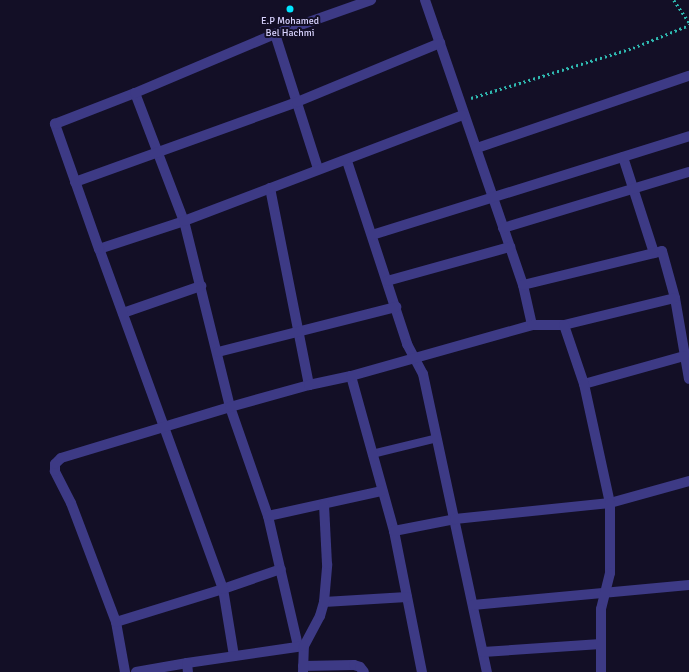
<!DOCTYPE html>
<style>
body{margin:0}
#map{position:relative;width:689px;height:672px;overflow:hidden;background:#130f26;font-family:Signika,sans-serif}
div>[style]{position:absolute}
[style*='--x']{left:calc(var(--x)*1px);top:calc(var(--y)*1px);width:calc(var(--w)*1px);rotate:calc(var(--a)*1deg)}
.path>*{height:2.5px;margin-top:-1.25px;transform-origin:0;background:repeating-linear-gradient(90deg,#2fb8b0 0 2px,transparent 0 5px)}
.lane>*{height:8px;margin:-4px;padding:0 4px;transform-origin:4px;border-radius:4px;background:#3d3a85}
.street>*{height:10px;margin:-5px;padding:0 5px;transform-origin:5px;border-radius:5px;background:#3d3a85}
.dots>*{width:11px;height:11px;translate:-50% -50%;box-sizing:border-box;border:2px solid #130f26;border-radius:50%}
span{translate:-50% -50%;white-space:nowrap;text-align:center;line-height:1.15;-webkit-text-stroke:4px #130f26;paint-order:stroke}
.poi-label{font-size:10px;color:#d9d4ff}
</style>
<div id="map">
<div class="path">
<div style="--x:674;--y:0;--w:27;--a:56"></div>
<div style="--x:471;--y:98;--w:170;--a:-17.2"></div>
<div style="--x:633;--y:48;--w:61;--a:-22.3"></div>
</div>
<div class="lane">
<div style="--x:372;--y:454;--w:67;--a:-13.8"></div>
</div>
<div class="street">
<div style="--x:425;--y:0;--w:261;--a:71"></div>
<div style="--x:510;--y:247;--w:40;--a:71.1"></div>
<div style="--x:523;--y:285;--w:41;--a:77.3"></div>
<div style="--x:275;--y:34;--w:142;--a:72.3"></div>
<div style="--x:135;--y:93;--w:137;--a:69.1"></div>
<div style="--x:184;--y:221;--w:192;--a:76.1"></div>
<div style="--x:230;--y:407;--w:115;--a:70.8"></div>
<div style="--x:268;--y:516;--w:133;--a:77"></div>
<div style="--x:477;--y:148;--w:224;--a:-18.8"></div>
<div style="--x:623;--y:157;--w:101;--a:72.1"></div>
<div style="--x:347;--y:161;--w:193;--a:71.8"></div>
<div style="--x:407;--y:344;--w:34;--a:62"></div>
<div style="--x:423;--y:374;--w:305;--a:77.9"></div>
<div style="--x:75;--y:182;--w:236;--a:-19.8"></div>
<div style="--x:297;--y:102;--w:155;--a:-22.4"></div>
<div style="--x:270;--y:188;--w:201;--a:78.8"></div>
<div style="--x:503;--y:228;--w:194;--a:-16.8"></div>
<div style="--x:372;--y:235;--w:332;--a:-17.3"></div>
<div style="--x:99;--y:249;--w:89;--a:-18.2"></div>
<div style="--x:184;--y:221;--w:298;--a:-20.8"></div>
<div style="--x:387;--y:281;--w:128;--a:-15.5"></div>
<div style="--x:523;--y:285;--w:143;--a:-13.7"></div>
<div style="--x:662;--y:251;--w:49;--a:74.5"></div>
<div style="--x:675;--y:298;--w:82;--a:80.2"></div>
<div style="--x:123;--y:313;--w:83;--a:-19.1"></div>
<div style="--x:564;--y:325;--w:114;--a:-13.7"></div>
<div style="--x:218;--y:352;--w:184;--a:-14.2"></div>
<div style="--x:351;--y:376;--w:161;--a:74.5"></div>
<div style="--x:394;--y:531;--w:144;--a:78.8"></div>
<div style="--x:584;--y:384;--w:104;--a:-15.6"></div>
<div style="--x:268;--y:516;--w:117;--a:-12.4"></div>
<div style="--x:394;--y:531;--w:62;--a:-11.1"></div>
<div style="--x:455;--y:519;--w:156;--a:-5.9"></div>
<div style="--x:610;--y:503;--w:82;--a:-15.6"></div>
<div style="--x:324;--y:602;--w:83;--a:-3.4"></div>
<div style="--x:473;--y:605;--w:217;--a:-5.3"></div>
<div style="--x:116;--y:622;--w:112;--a:-17.1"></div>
<div style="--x:223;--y:589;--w:61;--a:-19"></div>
<div style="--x:483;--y:652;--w:118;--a:-3.9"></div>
<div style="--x:234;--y:656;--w:68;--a:-99.3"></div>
<div style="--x:223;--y:589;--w:362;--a:-110"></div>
<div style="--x:99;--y:249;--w:133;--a:-109.4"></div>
<div style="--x:55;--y:124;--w:86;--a:-21.2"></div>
<div style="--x:135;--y:93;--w:152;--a:-22.9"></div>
<div style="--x:275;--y:34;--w:102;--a:-19.5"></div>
<div style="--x:187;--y:663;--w:118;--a:-8.3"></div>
<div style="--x:303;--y:666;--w:51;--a:-1.1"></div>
<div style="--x:354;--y:665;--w:6;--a:18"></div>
<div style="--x:360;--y:667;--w:6;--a:51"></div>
<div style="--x:125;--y:672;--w:51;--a:-100.2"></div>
<div style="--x:116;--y:622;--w:127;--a:-110.7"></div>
<div style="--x:71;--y:503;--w:36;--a:-117"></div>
<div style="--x:55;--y:471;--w:7;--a:-90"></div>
<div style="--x:55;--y:464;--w:8;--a:-45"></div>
<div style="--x:61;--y:458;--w:177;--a:-16.8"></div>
<div style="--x:230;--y:407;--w:82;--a:-15.6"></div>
<div style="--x:309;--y:385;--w:43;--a:-12.1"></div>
<div style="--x:351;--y:376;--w:188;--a:-15.7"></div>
<div style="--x:532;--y:325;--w:32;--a:0"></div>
<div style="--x:564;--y:325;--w:62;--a:71.3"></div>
<div style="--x:584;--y:384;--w:122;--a:77.7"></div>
<div style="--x:610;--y:503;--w:70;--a:90"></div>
<div style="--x:610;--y:573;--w:37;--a:104"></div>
<div style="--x:601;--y:609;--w:63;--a:90"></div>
<div style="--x:136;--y:672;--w:52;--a:-10"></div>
<div style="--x:187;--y:663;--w:9;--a:84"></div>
<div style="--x:303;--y:672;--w:26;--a:-88"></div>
<div style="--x:304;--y:646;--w:34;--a:-62"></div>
<div style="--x:320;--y:616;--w:15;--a:-74"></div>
<div style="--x:324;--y:602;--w:38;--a:-85"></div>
<div style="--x:327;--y:564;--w:60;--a:-92.9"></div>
</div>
<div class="dots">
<div style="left:290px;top:9px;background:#00e5ff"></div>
</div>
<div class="poi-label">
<span style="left:290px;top:27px">E.P Mohamed<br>Bel Hachmi</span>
</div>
</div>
